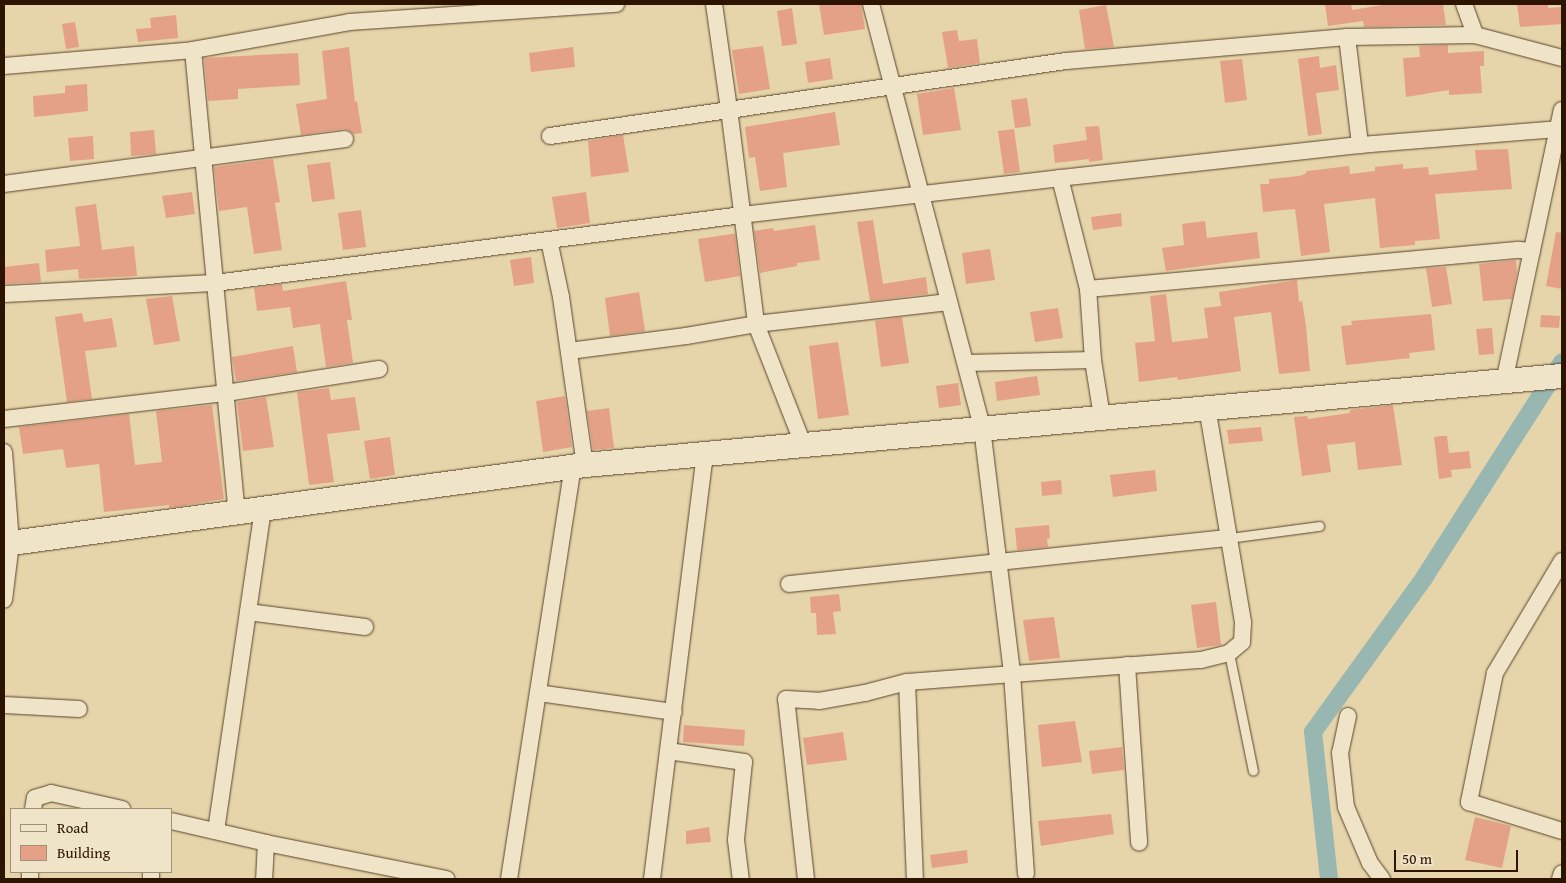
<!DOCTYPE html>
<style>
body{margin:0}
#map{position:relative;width:1566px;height:883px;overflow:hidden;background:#e6d4aa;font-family:"Gentium Book Plus",serif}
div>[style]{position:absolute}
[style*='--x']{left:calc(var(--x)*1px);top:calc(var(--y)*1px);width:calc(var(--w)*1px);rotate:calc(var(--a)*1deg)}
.canal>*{height:18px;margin:-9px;padding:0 9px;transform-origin:9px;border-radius:9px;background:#99b7b1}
.building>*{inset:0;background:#e4a188}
.roads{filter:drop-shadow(0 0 1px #5a442a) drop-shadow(0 0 1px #5a442a)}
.lane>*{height:9px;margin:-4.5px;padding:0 4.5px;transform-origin:4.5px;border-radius:4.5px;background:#efe3c8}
.street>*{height:16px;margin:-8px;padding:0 8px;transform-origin:8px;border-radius:8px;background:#efe3c8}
.secondary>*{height:24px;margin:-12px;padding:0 12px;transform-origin:12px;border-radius:12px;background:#efe3c8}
span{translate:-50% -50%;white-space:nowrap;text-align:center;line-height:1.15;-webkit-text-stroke:4px #efe3c8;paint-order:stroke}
.frame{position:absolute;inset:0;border:5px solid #2c1400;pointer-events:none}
.legend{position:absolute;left:10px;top:808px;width:162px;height:65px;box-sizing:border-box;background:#efe3c8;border:1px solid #a19078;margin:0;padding:6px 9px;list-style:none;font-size:15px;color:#2c1400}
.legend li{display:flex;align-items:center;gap:10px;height:25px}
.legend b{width:25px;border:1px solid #a19078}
.scale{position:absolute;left:1394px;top:850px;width:124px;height:22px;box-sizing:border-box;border:2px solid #2c1400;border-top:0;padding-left:6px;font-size:15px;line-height:18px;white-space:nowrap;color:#2c1400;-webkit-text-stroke:4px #efe3c8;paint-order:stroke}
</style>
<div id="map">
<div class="canal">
<div style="--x:1329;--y:879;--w:148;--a:-96.2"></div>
<div style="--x:1313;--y:732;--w:190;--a:-54.2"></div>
<div style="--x:1424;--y:578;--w:256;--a:-57.4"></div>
</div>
<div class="building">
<div style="clip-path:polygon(819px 4px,861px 4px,865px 29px,824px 35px)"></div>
<div style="clip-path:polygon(1325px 4px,1351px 4px,1352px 10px,1389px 4px,1443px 4px,1446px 25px,1364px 27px,1363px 21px,1328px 26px)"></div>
<div style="clip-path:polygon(1517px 4px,1548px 5px,1548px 8px,1562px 7px,1562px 24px,1520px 27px)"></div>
<div style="clip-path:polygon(1106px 5px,1114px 47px,1085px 49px,1079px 10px)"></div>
<div style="clip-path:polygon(792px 8px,797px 44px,782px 46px,777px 11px)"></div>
<div style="clip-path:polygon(176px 15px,178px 38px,138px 42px,136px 29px,151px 28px,150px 18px)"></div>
<div style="clip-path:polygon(75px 22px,79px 47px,66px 49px,62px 24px)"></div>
<div style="clip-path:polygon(957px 30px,959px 41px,977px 39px,980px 63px,948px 68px,942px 32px)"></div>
<div style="clip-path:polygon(1448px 45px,1448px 53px,1484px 51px,1484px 66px,1480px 66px,1482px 93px,1449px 95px,1449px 90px,1406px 97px,1403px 58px,1420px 57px,1419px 46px)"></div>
<div style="clip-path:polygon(763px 46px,770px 89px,739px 94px,732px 50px)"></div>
<div style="clip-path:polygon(349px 47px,355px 102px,357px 101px,362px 133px,354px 134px,349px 130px,344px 129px,301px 135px,296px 104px,327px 99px,322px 51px)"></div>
<div style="clip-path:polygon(573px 47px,575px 67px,531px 72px,529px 53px)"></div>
<div style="clip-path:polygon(298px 53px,300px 85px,238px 89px,238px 99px,208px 101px,204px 58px)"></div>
<div style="clip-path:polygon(1319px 56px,1320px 68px,1336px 65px,1339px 90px,1316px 93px,1322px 134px,1308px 136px,1298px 59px)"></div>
<div style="clip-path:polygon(830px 58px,833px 79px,808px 83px,805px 62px)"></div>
<div style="clip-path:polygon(1242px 59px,1247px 100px,1225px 103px,1220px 61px)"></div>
<div style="clip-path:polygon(87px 84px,88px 111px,34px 117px,33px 96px,65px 93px,65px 86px)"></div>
<div style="clip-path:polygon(954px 88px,961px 130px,923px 135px,917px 94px)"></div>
<div style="clip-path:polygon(1027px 98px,1031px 126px,1015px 128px,1011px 100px)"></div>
<div style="clip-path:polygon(835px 112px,840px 145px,783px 153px,787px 187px,760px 191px,755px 157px,749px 158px,745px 127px)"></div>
<div style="clip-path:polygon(1099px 126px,1103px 160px,1089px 162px,1089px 159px,1055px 163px,1053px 145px,1087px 140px,1085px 127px)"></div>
<div style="clip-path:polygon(1014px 129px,1020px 172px,1004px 174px,998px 131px)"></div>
<div style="clip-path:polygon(154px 130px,156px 154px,131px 156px,130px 132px)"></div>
<div style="clip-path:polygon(623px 135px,629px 172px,591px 177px,588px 141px)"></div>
<div style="clip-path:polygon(93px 136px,94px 159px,70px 161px,68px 138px)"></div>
<div style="clip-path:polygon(1508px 149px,1512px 189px,1435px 194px,1440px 239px,1415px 241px,1415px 245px,1380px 248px,1375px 198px,1324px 204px,1330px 252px,1301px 256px,1295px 209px,1263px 212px,1260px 184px,1269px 184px,1269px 179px,1299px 176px,1305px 174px,1307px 171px,1349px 166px,1350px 174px,1375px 171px,1375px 167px,1403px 164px,1403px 169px,1428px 167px,1429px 175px,1477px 170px,1475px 150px)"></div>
<div style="clip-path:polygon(273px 159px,280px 202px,275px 203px,282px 250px,254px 254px,247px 207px,219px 211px,214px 167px)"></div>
<div style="clip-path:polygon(330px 162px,335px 199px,312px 202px,307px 165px)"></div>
<div style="clip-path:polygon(192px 192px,195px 214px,166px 218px,162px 196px)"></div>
<div style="clip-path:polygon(586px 192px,590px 223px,557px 228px,552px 197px)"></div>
<div style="clip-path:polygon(96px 204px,102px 250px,134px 246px,137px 276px,79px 279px,78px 269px,47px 272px,45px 250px,80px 246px,75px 207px)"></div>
<div style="clip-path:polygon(361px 210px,366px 247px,343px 250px,338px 213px)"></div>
<div style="clip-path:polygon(1121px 213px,1122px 226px,1093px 230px,1091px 217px)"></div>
<div style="clip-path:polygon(873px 220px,883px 284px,926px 277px,928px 294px,870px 301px,857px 222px)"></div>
<div style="clip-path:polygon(1205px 221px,1207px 238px,1257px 232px,1260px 258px,1166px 271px,1162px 248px,1184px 245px,1182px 224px)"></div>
<div style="clip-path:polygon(815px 225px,820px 260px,797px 263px,797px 266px,760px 273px,754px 231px,773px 228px,774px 231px)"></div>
<div style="clip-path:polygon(1556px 232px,1562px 233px,1562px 289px,1546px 286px)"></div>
<div style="clip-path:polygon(732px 234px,735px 234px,740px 276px,705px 282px,698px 239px)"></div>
<div style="clip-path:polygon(990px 249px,995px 280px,966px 284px,962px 253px)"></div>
<div style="clip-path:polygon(531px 257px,534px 283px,514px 286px,510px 260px)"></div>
<div style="clip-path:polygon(1516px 260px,1517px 272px,1512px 299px,1483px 301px,1479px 264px)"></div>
<div style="clip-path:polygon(39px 263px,41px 282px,4px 284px,4px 267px)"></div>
<div style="clip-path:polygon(1446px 267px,1452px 304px,1432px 307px,1426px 268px)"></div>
<div style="clip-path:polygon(1297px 280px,1299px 302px,1302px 301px,1306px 326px,1310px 371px,1279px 374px,1271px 312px,1234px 317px,1241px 371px,1178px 380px,1177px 377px,1139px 382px,1135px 343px,1155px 341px,1150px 296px,1166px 294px,1172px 342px,1208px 338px,1204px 308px,1221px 306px,1219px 292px)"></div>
<div style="clip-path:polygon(346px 281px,352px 320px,347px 320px,353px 363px,326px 367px,320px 324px,293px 328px,290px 307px,257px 311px,254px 288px,282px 284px,283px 291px)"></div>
<div style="clip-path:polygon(639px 292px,645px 331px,610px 336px,605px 298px)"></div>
<div style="clip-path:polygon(172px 296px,180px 341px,154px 345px,146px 299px)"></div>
<div style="clip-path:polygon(1058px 308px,1063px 338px,1035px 342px,1030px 312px)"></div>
<div style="clip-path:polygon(82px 313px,84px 322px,112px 318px,117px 347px,85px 351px,92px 399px,67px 402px,55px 317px)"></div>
<div style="clip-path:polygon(1431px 314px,1435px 350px,1409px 353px,1410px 358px,1346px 365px,1341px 326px,1352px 325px,1351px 321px)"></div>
<div style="clip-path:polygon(1541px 315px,1560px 316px,1559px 328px,1540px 327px)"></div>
<div style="clip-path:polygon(902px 317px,909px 363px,881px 367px,875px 321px)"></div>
<div style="clip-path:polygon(1492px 328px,1494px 354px,1479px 355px,1476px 329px)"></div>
<div style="clip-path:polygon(838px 342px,849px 415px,818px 419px,809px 346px)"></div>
<div style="clip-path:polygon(293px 346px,297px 372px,236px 381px,232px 357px)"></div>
<div style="clip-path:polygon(1037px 376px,1040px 395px,997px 401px,995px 382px)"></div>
<div style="clip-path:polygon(958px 383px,961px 405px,939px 408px,936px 386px)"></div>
<div style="clip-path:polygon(329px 388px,331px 400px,355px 397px,360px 430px,327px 434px,334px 482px,309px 485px,297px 392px)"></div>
<div style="clip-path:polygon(565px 396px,572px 447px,543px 452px,536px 401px)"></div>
<div style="clip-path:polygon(266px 397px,274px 447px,243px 451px,237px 402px)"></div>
<div style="clip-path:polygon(212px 405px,224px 499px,169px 508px,169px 505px,104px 512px,99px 464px,66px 468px,63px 449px,23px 454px,19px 427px,129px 414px,135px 465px,162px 462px,156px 411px)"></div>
<div style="clip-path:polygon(1393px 405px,1402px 465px,1358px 470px,1355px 442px,1327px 445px,1331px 472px,1302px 476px,1294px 417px,1307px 416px,1308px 419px,1350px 413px,1350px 410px)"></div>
<div style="clip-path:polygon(609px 408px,614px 448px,593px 450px,587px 411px)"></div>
<div style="clip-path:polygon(1261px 427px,1263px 441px,1229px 444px,1227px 430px)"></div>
<div style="clip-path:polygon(1441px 436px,1447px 436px,1449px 453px,1469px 451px,1471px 468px,1451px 470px,1452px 477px,1439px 479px,1434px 437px)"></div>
<div style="clip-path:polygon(390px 437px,395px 475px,370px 479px,364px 441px)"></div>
<div style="clip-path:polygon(1155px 470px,1157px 491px,1113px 497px,1110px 475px)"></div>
<div style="clip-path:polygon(1061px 480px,1062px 494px,1042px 496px,1041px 482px)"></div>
<div style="clip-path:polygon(1049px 525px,1050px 538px,1047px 539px,1048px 547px,1017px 550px,1015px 528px)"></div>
<div style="clip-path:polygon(839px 594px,841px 611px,833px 612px,836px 634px,817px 635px,816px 613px,811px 613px,810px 597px)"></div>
<div style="clip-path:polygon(1216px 602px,1221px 645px,1197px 648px,1191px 605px)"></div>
<div style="clip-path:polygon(1054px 617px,1060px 658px,1029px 661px,1023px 620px)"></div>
<div style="clip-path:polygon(1075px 721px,1082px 762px,1042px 767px,1038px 725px)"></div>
<div style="clip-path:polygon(684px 725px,745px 730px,744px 746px,683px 742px)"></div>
<div style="clip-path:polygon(843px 732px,847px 760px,807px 765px,803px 738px)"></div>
<div style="clip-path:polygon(1122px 747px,1124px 770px,1092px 774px,1089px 751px)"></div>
<div style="clip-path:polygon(1111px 814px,1114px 834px,1041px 846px,1038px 821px)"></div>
<div style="clip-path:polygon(1475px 817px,1511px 826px,1502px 868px,1465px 860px)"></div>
<div style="clip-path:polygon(709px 827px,711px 842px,686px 844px,686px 831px)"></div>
<div style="clip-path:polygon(967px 850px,968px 863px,932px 868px,930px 855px)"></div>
</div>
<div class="roads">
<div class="lane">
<div style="--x:1229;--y:538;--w:91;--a:-7.6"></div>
<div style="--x:1229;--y:653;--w:120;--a:78.5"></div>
</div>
<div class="street">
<div style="--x:714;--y:4;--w:106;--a:81.9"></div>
<div style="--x:729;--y:109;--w:217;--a:82.8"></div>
<div style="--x:756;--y:324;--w:129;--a:68.6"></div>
<div style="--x:871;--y:4;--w:438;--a:75.3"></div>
<div style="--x:982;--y:428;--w:248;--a:83"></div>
<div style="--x:1012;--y:674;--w:200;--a:86"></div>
<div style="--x:1464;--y:4;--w:33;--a:70"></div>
<div style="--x:1347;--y:37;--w:109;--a:83.1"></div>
<div style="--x:193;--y:50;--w:464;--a:84.6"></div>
<div style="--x:4;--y:66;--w:190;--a:-4.8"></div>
<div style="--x:193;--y:50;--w:159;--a:-10.1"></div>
<div style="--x:350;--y:22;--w:267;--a:-3.9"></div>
<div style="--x:550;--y:136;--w:521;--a:-8.27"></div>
<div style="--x:1066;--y:61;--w:282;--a:-4.9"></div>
<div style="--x:1347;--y:37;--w:128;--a:-0.9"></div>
<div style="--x:1475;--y:35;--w:90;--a:14.8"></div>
<div style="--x:1060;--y:178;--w:114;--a:75.8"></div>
<div style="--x:4;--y:184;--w:344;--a:-7.5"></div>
<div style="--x:549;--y:240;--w:58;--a:78.1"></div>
<div style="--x:561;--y:297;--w:170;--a:81.9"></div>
<div style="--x:4;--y:294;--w:211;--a:-3"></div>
<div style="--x:215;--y:283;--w:531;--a:-7.35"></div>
<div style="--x:742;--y:215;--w:320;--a:-6.6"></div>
<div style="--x:1060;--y:178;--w:302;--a:-6.3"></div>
<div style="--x:1360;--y:145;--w:199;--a:-4.6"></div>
<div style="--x:569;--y:351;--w:118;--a:-7.3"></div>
<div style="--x:686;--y:336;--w:71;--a:-9.7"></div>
<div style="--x:756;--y:324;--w:194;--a:-6.5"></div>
<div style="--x:966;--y:363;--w:127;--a:-1.4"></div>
<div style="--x:1504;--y:382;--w:278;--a:-78"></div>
<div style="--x:1102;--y:417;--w:58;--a:-99"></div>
<div style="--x:1093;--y:360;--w:71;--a:-94"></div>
<div style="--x:1088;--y:289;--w:433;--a:-5.2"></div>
<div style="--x:1519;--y:250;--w:13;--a:4"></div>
<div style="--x:4;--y:419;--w:224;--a:-6.7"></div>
<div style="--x:226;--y:393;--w:155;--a:-8.9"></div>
<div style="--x:4;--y:452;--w:91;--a:85.6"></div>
<div style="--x:11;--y:543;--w:57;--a:97"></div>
<div style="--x:1562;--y:561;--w:131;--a:120.9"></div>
<div style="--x:1495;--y:673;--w:132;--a:101.4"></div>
<div style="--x:1469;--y:802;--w:97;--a:17.3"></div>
<div style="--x:789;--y:584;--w:442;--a:-6"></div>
<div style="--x:248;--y:612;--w:118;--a:7.3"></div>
<div style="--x:1127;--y:665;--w:178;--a:86.1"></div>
<div style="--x:907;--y:682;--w:195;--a:87.7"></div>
<div style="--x:538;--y:693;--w:137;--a:8"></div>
<div style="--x:4;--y:705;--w:75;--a:3.1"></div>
<div style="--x:1348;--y:716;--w:38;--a:102"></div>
<div style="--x:1340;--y:753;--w:54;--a:83.7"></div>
<div style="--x:1346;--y:807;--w:61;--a:66.8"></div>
<div style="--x:1370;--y:863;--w:20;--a:53"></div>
<div style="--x:668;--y:751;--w:77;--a:8.2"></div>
<div style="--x:744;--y:762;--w:78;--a:95.9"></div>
<div style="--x:736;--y:840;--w:39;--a:83"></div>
<div style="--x:33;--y:809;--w:11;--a:-80"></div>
<div style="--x:35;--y:798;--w:17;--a:-17"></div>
<div style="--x:51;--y:793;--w:73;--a:12.7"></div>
<div style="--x:171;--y:821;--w:98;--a:13"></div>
<div style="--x:266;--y:843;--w:36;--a:93"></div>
<div style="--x:216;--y:831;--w:325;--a:-81.7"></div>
<div style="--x:266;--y:843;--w:184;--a:11.3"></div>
<div style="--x:30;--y:879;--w:7;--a:-90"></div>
<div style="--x:151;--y:879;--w:7;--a:-90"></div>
<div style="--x:509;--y:879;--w:418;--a:-81.2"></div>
<div style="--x:652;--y:879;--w:429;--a:-82.9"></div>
<div style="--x:806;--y:879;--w:181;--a:-96.3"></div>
<div style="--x:786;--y:699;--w:33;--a:3"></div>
<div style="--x:819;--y:701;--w:47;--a:-9.9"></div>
<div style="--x:865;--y:693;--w:43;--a:-14.7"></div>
<div style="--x:907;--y:682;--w:295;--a:-4.3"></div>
<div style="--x:1201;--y:660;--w:29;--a:-14"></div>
<div style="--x:1229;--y:653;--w:17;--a:-40"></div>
<div style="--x:1242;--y:642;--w:20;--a:-87"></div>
<div style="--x:1243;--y:622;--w:217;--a:-99.5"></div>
<div style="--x:1560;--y:879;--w:6;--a:-72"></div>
</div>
<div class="secondary">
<div style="--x:4;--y:544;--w:586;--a:-7.74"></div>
<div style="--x:585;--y:465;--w:981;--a:-5.21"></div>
</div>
</div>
<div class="frame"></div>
<ul class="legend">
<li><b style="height:6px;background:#efe3c8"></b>Road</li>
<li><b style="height:14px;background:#e4a188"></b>Building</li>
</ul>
<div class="scale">50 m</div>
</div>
